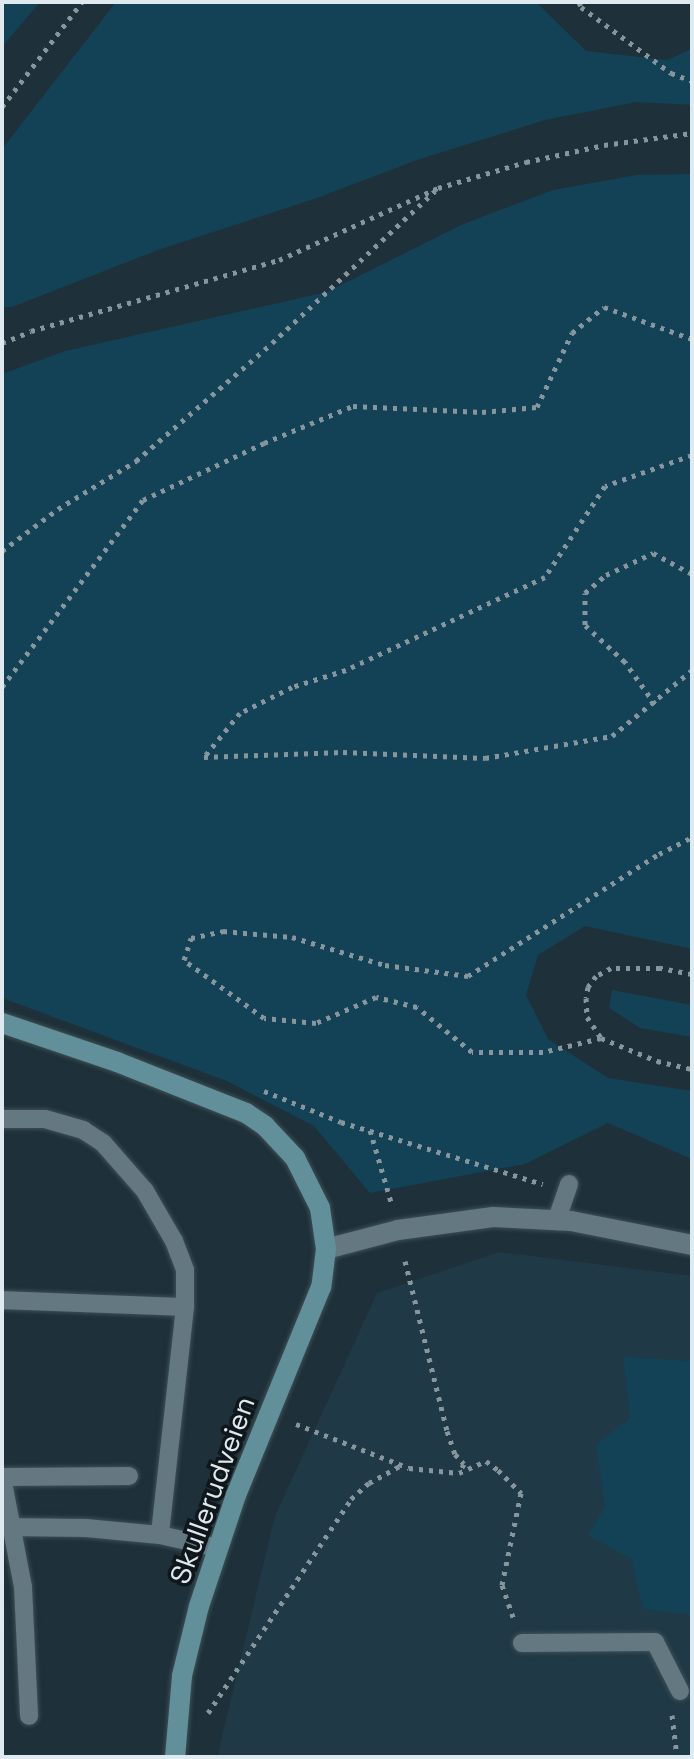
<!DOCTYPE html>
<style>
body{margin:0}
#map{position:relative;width:694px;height:1759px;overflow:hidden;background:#1e3039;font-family:"Space Grotesk",sans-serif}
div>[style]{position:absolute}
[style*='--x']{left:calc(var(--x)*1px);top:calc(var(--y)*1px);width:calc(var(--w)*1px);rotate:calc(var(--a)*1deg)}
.built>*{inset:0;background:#1f3946}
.green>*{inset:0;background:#134256}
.path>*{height:5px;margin-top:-2.5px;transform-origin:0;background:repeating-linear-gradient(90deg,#87959c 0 4px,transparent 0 10px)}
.roads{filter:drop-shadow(0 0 2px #3e4f56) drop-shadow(0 0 2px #3e4f56)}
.lane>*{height:18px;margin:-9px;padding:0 9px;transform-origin:9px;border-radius:9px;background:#647882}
.street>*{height:20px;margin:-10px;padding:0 10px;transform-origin:10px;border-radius:10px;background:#647882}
.secondary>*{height:20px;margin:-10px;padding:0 10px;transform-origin:10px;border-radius:10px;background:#62909a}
span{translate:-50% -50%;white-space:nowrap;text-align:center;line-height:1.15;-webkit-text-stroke:7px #0f171b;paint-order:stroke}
.street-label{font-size:28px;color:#dfeaf0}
.frame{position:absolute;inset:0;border:4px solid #dfeaf0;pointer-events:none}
</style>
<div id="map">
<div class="built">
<div style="clip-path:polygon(499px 1252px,692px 1276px,692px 1757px,217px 1757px,275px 1516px,377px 1293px)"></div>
</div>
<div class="green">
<div style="clip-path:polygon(2px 2px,40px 2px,2px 47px)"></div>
<div style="clip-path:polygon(116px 2px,536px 2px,586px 51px,667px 60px,692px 49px,692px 105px,636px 102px,545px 120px,414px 161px,317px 198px,158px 250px,12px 307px,2px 307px,2px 149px)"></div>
<div style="clip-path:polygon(692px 174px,692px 949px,585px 926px,538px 955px,526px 995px,548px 1039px,608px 1078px,692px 1091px,692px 1159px,608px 1123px,525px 1164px,370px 1193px,314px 1126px,227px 1081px,2px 998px,2px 374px,65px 351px,327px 292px,461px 225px,553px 190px,637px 175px)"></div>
<div style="clip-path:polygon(612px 990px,692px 1005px,692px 1037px,640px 1028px,609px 1008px)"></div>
<div style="clip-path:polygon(623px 1357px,692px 1361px,692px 1615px,643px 1609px,631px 1559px,588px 1535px,605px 1507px,596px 1445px,630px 1418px)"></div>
</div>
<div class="path">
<div style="--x:579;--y:2;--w:5;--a:68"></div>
<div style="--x:581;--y:7;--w:112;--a:36.3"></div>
<div style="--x:671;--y:73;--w:22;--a:21"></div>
<div style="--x:2;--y:107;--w:132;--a:-52.7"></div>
<div style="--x:2;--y:343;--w:31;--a:-22"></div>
<div style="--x:31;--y:331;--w:258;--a:-16"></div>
<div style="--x:279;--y:260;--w:175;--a:-24.4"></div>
<div style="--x:438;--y:188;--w:92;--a:-16.5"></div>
<div style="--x:526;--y:162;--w:80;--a:-12.3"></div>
<div style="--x:604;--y:145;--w:89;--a:-7.8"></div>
<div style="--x:692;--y:455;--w:92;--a:160.4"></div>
<div style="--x:605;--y:486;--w:109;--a:123.4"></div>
<div style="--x:545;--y:577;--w:220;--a:155"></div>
<div style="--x:346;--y:670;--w:57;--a:162.5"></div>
<div style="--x:292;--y:687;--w:58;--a:153.4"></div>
<div style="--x:240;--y:713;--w:57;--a:129.3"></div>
<div style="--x:204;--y:757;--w:139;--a:-2.1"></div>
<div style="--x:343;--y:752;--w:142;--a:2.4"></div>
<div style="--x:485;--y:758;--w:129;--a:-9.8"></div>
<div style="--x:612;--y:736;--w:104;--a:-39.5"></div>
<div style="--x:2;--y:551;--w:70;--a:-36.9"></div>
<div style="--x:58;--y:509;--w:92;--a:-31.6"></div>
<div style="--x:136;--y:461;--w:180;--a:-40.9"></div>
<div style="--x:272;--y:343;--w:223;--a:-43"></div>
<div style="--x:2;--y:687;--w:234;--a:-53"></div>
<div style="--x:143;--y:500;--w:134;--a:-25.2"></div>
<div style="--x:264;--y:443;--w:96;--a:-22.6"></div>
<div style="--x:353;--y:406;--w:129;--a:2.7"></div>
<div style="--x:482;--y:412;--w:55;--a:-5.2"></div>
<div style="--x:537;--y:407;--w:82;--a:-64.7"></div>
<div style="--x:572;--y:333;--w:41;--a:-39.1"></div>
<div style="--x:604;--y:307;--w:94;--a:20"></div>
<div style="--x:655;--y:704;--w:52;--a:-125.5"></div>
<div style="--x:625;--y:662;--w:54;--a:-137.2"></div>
<div style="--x:585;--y:625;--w:32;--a:-90"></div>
<div style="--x:585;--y:593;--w:28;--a:-41"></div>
<div style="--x:606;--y:575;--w:52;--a:-25.1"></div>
<div style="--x:653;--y:553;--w:44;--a:28.3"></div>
<div style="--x:692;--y:974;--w:33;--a:-169"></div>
<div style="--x:660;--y:968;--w:49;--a:180"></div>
<div style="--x:611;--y:968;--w:17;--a:152"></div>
<div style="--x:596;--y:976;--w:14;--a:126"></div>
<div style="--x:588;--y:987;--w:11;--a:100"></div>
<div style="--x:586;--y:998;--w:19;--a:87"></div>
<div style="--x:587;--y:1017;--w:25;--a:56"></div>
<div style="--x:601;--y:1038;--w:61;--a:22.3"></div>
<div style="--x:657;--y:1061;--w:36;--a:13"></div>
<div style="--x:601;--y:1038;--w:60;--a:166.4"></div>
<div style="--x:543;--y:1052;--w:71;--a:180"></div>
<div style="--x:472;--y:1052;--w:71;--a:-140.7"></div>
<div style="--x:417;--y:1007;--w:42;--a:-166.3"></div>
<div style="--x:376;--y:997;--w:65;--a:156.6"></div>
<div style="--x:316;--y:1023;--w:52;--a:-174.5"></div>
<div style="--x:264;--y:1018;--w:99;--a:-144.1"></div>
<div style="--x:184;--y:960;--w:23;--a:-72"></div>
<div style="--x:191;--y:938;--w:33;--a:-12"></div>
<div style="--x:223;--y:931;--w:69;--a:5"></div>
<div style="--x:292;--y:937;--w:97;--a:16.8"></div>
<div style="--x:385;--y:965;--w:84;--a:7.5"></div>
<div style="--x:468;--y:976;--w:227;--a:-32.6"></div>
<div style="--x:659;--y:854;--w:37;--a:-27"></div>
<div style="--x:264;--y:1091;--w:83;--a:21.9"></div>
<div style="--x:341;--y:1122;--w:211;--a:17.1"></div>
<div style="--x:370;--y:1130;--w:78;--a:73.7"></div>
<div style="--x:405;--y:1261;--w:175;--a:76.1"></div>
<div style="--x:447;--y:1431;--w:24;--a:71"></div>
<div style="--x:455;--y:1454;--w:13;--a:48"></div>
<div style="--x:464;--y:1464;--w:9;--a:122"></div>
<div style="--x:296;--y:1424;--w:121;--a:21.3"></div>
<div style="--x:409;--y:1468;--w:50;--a:5.7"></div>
<div style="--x:459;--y:1473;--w:30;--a:-24"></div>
<div style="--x:486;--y:1461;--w:15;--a:37"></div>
<div style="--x:498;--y:1470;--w:33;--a:45"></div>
<div style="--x:521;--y:1493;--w:94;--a:101.7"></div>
<div style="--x:502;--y:1585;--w:36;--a:71"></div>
<div style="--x:208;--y:1713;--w:257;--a:-56.2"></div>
<div style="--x:351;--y:1499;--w:24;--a:-42"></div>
<div style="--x:369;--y:1483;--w:37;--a:-29"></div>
<div style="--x:672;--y:1715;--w:42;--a:83.2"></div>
</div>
<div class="roads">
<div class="lane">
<div style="--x:2;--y:1119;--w:43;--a:0"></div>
<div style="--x:45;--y:1119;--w:40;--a:16"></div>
<div style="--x:83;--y:1130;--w:24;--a:33"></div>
<div style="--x:103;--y:1143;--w:64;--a:48.8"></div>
<div style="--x:145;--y:1191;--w:58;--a:59.9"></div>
<div style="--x:174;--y:1241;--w:31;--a:69"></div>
<div style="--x:185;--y:1270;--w:37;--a:90"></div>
<div style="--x:185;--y:1307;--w:229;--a:96.3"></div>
<div style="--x:557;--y:1219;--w:37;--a:-71"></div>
<div style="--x:2;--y:1300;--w:183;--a:2.2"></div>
<div style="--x:2;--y:1477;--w:112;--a:79.2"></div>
<div style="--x:23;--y:1587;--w:129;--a:87.3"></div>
<div style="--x:5;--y:1477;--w:124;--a:-0.5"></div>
<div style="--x:3;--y:1527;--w:83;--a:0.7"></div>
<div style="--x:86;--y:1528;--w:74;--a:5.4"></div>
<div style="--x:160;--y:1535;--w:59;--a:12.6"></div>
<div style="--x:522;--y:1643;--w:133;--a:-0.4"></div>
<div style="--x:655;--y:1642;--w:55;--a:63"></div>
</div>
<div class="street">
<div style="--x:326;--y:1249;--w:74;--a:-14.8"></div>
<div style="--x:398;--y:1230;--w:96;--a:-7.8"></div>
<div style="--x:493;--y:1217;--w:78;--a:2.9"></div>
<div style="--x:571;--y:1221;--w:123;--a:11.2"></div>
</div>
<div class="secondary">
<div style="--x:2;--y:1023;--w:121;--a:18.7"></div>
<div style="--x:117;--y:1062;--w:139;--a:21.6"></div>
<div style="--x:246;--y:1113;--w:23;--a:34"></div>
<div style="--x:265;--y:1126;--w:44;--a:46.8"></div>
<div style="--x:295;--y:1158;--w:56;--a:63.4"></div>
<div style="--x:320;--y:1208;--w:41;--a:81.7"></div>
<div style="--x:326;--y:1249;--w:38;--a:97"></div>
<div style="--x:321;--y:1287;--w:225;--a:112.2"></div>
<div style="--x:236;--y:1495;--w:117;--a:108.4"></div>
<div style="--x:199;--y:1606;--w:72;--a:103.7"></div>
<div style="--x:182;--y:1676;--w:81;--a:94.9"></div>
</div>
</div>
<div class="street-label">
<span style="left:212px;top:1490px;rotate:-70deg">Skullerudveien</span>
</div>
<div class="frame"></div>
</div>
